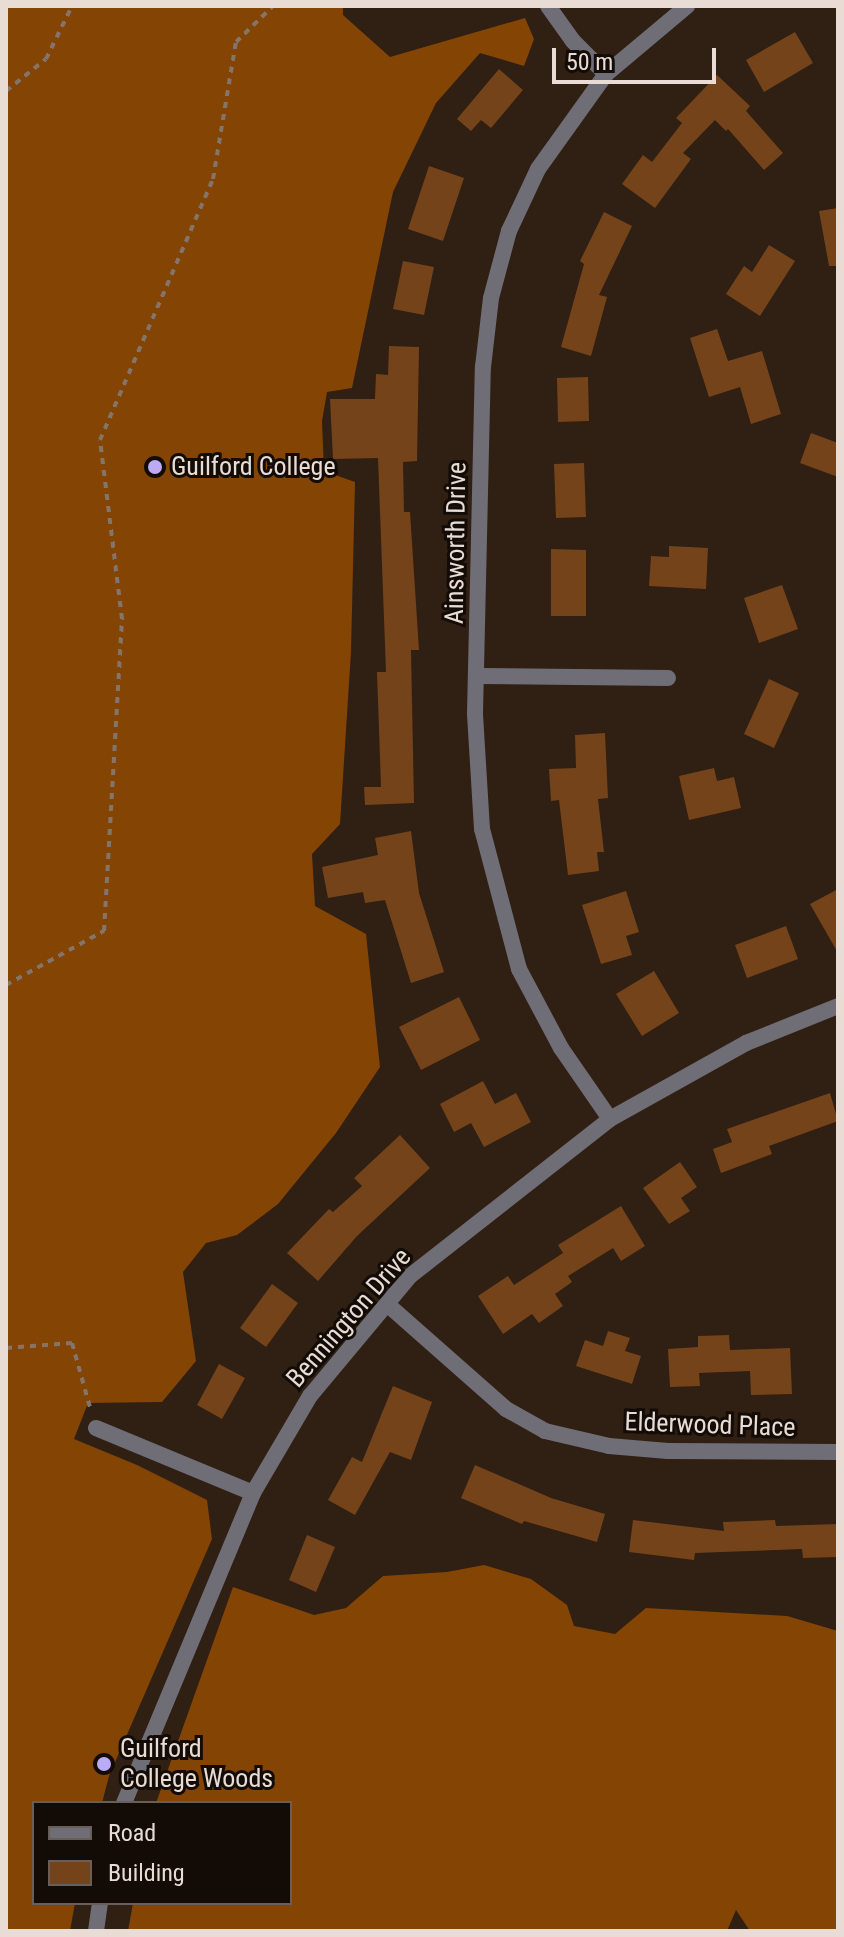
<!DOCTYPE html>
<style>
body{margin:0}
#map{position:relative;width:844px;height:1937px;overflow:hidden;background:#301f13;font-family:"Roboto Condensed",sans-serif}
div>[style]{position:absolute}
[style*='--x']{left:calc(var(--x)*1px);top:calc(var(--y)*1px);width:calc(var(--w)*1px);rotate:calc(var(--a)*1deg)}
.forest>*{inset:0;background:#844404}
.building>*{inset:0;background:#75431a}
.path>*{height:4px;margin-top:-2px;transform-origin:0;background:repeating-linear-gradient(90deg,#84756b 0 6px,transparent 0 12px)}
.minor>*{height:16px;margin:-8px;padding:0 8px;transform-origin:8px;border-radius:8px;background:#6f6e77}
.dots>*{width:22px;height:22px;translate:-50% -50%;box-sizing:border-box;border:4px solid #120b06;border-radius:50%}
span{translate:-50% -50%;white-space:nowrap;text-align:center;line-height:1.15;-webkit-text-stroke:6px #120b06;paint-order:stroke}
.poi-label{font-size:26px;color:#e8dcd4}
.left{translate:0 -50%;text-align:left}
.street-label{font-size:26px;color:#e8dcd4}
.frame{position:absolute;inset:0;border:8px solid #e8dcd4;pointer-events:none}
.legend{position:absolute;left:32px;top:1801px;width:260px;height:104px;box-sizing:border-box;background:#120b06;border:2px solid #685f58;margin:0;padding:10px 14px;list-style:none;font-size:24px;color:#e8dcd4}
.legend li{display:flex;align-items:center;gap:16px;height:40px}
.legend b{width:40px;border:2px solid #685f58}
.scale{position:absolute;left:552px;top:48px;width:164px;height:36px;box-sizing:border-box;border:4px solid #e8dcd4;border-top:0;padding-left:10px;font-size:24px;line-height:28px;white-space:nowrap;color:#e8dcd4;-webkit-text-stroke:6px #120b06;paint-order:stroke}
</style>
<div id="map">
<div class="forest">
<div style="clip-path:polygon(6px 6px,343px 6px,343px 15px,390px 57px,525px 18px,534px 39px,524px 66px,480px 53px,436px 103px,393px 192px,352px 388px,327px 392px,322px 421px,324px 471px,355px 482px,351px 652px,340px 824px,312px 854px,315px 906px,366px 934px,380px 1067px,336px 1133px,278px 1204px,237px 1235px,206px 1243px,183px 1272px,196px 1361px,162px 1402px,88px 1403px,74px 1439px,137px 1465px,207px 1500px,212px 1539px,109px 1776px,102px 1803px,34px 1803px,34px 1903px,75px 1903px,70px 1931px,6px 1931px)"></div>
<div style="clip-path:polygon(484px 1565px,531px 1579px,567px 1605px,574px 1626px,615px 1634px,646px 1608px,787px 1616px,838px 1631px,838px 1931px,750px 1931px,736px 1910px,727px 1931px,128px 1931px,133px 1903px,290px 1903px,290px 1803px,156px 1803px,233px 1587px,314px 1615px,346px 1608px,383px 1576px,447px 1572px)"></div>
</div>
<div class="building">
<div style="clip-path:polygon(795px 32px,813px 63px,764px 92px,746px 60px)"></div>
<div style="clip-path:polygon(499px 69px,523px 90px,491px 128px,481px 120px,471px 131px,457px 119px)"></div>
<div style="clip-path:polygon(717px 75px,750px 106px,746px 111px,783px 153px,764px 170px,728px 129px,726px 131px,715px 120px,683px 153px,691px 159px,655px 208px,622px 184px,643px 155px,652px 162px,682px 123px,676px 118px)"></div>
<div style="clip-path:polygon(429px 166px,464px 178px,443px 241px,408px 229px)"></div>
<div style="clip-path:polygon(838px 208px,838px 266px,829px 266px,819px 211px)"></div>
<div style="clip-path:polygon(604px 212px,632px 226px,599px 295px,607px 297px,591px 356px,561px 347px,584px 264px,580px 261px)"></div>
<div style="clip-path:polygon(769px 245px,795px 261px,760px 316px,726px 294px,744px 266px,752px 272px)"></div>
<div style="clip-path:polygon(403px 261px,434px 267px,424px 315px,393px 309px)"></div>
<div style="clip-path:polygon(717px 329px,728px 361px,762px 351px,781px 414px,751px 424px,740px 387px,709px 397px,690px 338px)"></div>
<div style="clip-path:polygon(389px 346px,419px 347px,417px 461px,403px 462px,404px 512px,410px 512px,419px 650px,411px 650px,414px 803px,365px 805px,364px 787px,381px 787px,377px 672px,386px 672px,378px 458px,333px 459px,330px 399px,375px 399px,376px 374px,388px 375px)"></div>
<div style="clip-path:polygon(588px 377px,589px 421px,558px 422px,557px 378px)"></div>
<div style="clip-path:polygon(811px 433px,838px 443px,838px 477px,800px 463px)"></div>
<div style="clip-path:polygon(584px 463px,586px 517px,556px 518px,554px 464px)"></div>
<div style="clip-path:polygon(669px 546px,708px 548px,706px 589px,649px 586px,651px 556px,669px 557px)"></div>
<div style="clip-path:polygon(551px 549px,586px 550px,586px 616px,551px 616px)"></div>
<div style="clip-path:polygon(782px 585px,798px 629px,759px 643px,744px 598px)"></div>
<div style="clip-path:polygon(769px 679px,799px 693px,774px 748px,744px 734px)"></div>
<div style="clip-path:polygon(605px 733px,608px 798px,598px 799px,604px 852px,597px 852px,599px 871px,568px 875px,559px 800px,551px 801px,549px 769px,576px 768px,575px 735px)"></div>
<div style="clip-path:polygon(714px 768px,717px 781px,734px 777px,741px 808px,689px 820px,679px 776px)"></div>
<div style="clip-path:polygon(411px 831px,419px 893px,444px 972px,411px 983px,385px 900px,365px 903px,363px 892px,328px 898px,322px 867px,378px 855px,375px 838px)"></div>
<div style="clip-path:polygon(838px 889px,838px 953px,810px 904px)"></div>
<div style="clip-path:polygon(626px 891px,639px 932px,626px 936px,632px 955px,601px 964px,582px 905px)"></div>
<div style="clip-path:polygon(786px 926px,798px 959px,747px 978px,735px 945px)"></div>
<div style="clip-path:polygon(654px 971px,679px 1013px,642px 1036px,616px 994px)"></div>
<div style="clip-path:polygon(459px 997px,480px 1040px,421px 1070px,399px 1027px)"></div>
<div style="clip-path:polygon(483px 1081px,495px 1104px,516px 1093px,531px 1122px,484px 1147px,471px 1123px,454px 1132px,440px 1104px)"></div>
<div style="clip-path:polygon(830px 1093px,838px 1121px,769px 1146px,772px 1154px,721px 1173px,713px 1149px,732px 1142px,727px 1129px)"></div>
<div style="clip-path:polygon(400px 1135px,430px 1168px,357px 1236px,318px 1281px,287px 1253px,329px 1209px,333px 1212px,362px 1186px,354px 1178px)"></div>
<div style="clip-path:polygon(680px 1162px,697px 1187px,681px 1198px,690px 1211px,669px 1224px,643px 1188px)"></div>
<div style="clip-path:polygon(621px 1206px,645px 1246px,621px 1261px,613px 1248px,568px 1276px,572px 1282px,555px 1294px,563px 1306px,539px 1323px,532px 1314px,503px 1334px,478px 1296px,508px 1276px,514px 1285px,563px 1253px,558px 1245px)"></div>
<div style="clip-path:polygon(272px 1284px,298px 1303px,266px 1347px,240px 1328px)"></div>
<div style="clip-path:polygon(608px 1331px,630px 1338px,625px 1351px,641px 1356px,632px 1384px,576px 1366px,585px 1340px,603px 1346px)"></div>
<div style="clip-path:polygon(729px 1335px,730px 1350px,790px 1348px,792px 1394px,751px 1395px,750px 1371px,699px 1373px,700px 1386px,670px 1387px,668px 1349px,698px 1347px,698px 1336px)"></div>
<div style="clip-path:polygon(219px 1364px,245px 1378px,222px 1419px,197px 1405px)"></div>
<div style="clip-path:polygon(393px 1386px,432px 1402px,411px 1460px,390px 1452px,355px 1515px,328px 1500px,352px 1457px,362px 1462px)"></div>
<div style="clip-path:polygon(475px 1465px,551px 1498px,605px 1514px,597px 1542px,524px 1521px,522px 1524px,461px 1498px)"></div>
<div style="clip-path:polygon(633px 1520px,724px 1531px,723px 1522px,775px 1520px,776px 1526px,838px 1524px,838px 1557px,803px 1558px,802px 1549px,695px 1553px,694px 1560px,629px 1552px)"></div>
<div style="clip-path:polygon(307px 1535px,335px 1547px,316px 1592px,289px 1580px)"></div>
</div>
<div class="path">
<div style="--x:6;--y:91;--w:51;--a:-38.7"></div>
<div style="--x:46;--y:59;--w:59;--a:-63.9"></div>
<div style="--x:6;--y:985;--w:112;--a:-28.9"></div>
<div style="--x:104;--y:931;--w:313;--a:-86.7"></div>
<div style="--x:122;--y:619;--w:180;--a:-97"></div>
<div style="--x:100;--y:440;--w:284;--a:-66.6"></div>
<div style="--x:213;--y:179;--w:139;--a:-80.5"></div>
<div style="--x:236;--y:42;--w:52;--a:-44.2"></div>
<div style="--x:6;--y:1348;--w:66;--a:-4.3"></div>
<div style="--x:72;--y:1343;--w:71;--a:74.4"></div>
</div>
<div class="minor">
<div style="--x:548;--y:6;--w:43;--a:54.5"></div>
<div style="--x:573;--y:41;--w:47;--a:45"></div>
<div style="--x:478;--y:676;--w:190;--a:0.6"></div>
<div style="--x:610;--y:1119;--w:86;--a:-124.6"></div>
<div style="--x:561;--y:1048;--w:89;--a:-118"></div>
<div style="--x:519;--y:969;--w:145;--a:-104.8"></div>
<div style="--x:482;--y:829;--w:116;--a:-93.5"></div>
<div style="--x:475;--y:713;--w:346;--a:-88.7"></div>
<div style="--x:483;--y:367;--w:69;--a:-83.4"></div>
<div style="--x:491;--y:298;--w:69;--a:-75"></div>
<div style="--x:509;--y:231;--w:68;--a:-64.9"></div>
<div style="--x:538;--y:169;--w:117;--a:-54.4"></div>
<div style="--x:606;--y:74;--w:106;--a:-40"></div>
<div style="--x:387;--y:1304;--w:159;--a:41.4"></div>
<div style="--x:506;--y:1409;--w:45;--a:29.4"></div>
<div style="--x:545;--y:1431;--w:66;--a:13.2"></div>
<div style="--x:609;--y:1446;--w:59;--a:4.8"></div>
<div style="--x:668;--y:1451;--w:170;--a:0.3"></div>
<div style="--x:96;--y:1428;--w:170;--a:22.5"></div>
<div style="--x:124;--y:1803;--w:336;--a:-67.4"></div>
<div style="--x:253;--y:1493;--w:113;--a:-59.6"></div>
<div style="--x:310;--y:1396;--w:156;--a:-50.2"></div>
<div style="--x:410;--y:1276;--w:254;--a:-38.1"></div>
<div style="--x:610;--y:1119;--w:156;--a:-29.2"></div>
<div style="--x:746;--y:1043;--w:99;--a:-21.9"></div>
<div style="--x:96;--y:1931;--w:28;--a:-82"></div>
</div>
<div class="dots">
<div style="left:155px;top:467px;background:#bbaaf6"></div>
<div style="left:104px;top:1764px;background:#bbaaf6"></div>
</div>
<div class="poi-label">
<span class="left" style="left:171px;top:467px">Guilford College</span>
<span class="left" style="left:120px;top:1764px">Guilford<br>College Woods</span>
</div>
<div class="street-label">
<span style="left:456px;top:543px;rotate:-89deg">Ainsworth Drive</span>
<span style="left:349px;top:1318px;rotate:-49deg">Bennington Drive</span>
<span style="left:710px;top:1425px;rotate:2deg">Elderwood Place</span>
</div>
<div class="frame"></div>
<ul class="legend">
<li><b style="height:10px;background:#6f6e77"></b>Road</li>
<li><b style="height:22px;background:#75431a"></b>Building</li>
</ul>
<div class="scale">50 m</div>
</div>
